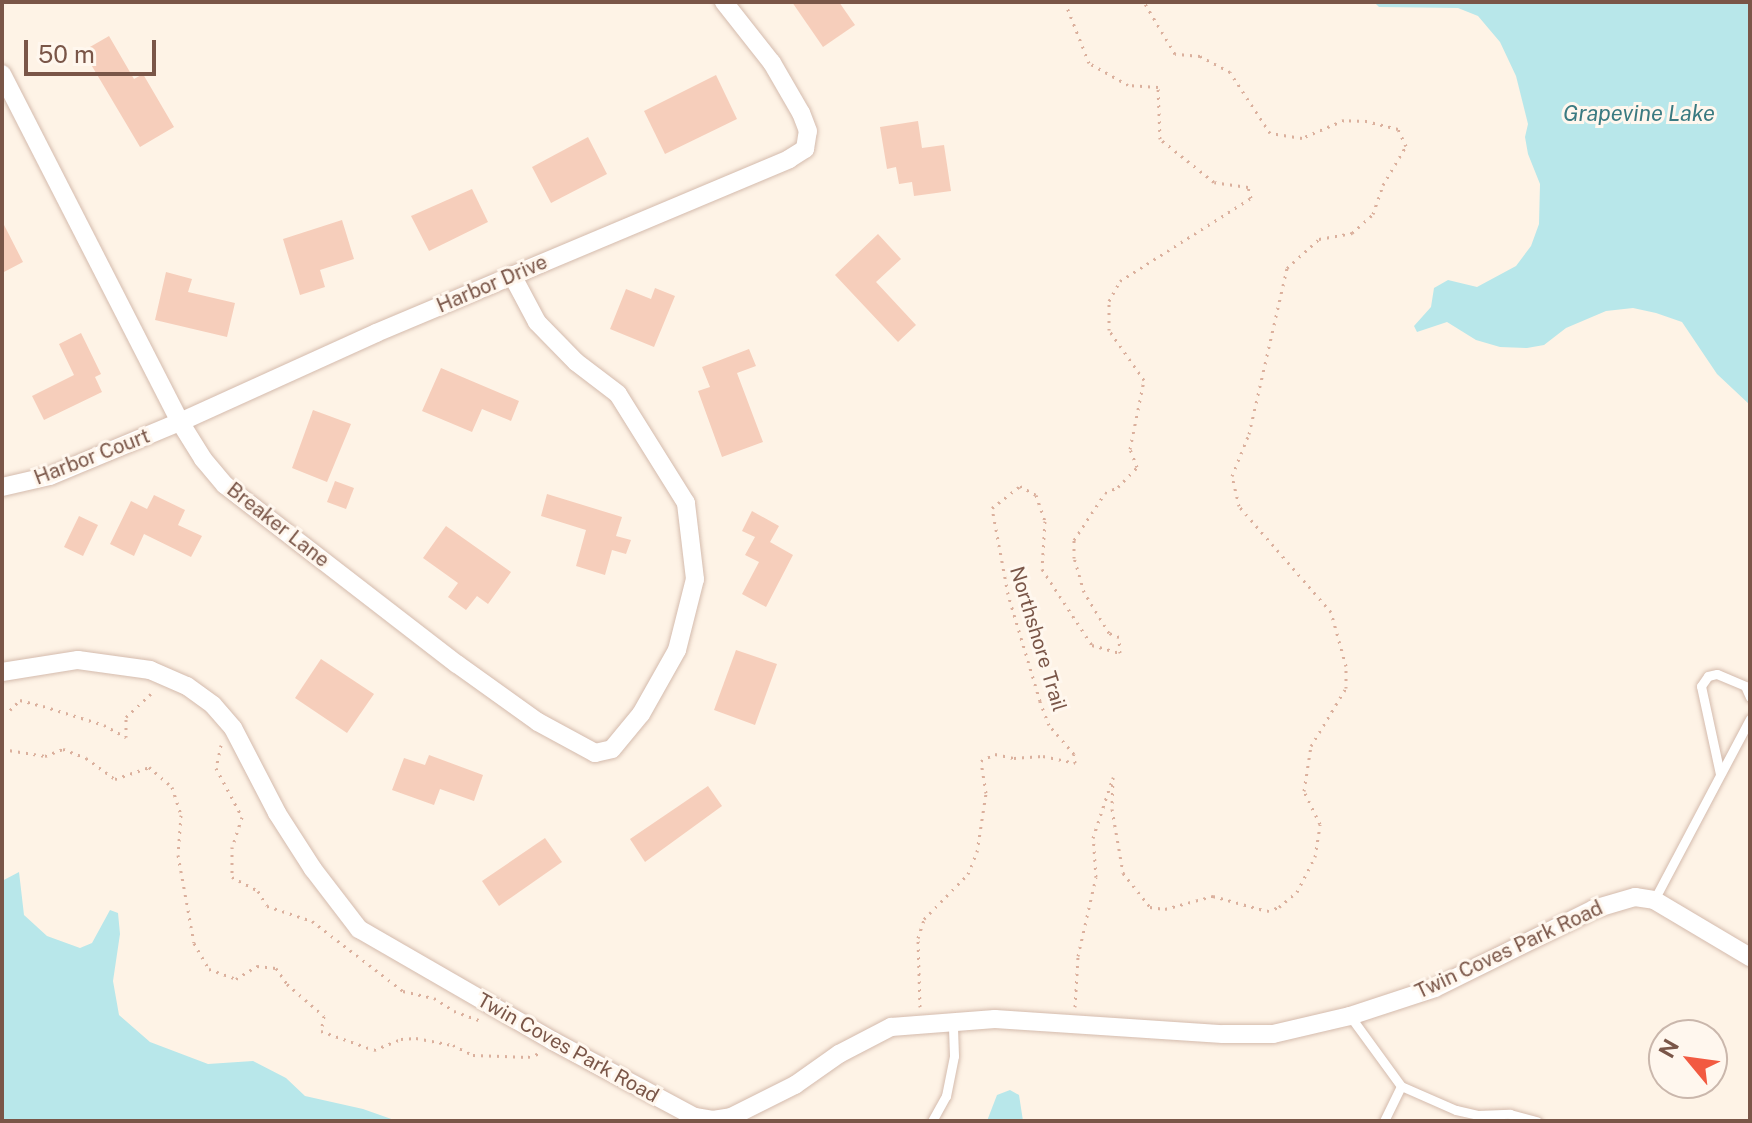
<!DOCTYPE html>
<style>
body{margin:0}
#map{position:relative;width:1752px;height:1123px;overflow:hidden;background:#fef3e6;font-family:"Public Sans",sans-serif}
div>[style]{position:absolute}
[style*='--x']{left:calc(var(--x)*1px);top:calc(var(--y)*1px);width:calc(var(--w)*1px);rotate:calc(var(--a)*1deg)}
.water>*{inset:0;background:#b8e7ea}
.building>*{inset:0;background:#f6cebb}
.path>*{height:3px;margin-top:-1.5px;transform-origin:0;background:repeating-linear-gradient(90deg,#dbb09d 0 2px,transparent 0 8px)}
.roads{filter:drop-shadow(0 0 2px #d4bbad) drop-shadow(0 0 2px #d4bbad)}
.lane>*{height:9px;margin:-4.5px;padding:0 4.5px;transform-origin:4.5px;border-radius:4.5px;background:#fff}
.street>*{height:18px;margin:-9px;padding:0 9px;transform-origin:9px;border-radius:9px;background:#fff}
span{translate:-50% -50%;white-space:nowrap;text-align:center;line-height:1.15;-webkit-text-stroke:6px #fff7ee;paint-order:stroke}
.street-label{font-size:20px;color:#7a5648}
.water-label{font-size:22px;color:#3a7a81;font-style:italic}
.frame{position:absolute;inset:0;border:4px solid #7a5648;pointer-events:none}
.north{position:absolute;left:1648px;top:1019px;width:80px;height:80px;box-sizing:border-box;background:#fff7ee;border:2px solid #cab7ac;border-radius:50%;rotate:299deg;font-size:22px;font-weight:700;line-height:32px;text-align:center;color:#7a5648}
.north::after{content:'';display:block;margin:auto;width:28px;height:36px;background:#f25a41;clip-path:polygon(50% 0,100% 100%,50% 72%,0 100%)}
.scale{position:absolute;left:24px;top:40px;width:132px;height:36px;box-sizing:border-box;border:4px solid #7a5648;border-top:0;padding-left:10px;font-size:24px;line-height:28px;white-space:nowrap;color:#7a5648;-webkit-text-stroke:6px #fff7ee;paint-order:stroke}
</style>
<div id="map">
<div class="water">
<div style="clip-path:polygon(1374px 2px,1750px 2px,1750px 405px,1717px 374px,1682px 322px,1656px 313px,1633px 308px,1606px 311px,1566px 328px,1544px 345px,1527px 348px,1500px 347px,1476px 340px,1447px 322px,1417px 332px,1414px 326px,1431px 307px,1434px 288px,1448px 280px,1477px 287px,1516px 266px,1531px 246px,1539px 224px,1540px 184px,1528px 154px,1525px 137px,1528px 124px,1516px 76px,1500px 42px,1478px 16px,1458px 8px,1379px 7px)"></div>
<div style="clip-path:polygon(19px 872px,24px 915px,47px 936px,80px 948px,92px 943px,110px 910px,118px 913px,120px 934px,113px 981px,119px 1015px,150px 1042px,208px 1064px,253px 1061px,286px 1078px,305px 1096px,363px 1109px,397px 1121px,2px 1121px,2px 881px)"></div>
<div style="clip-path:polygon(1010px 1090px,1019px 1095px,1023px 1121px,987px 1121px,997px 1095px)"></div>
</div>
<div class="building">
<div style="clip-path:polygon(792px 2px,839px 2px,855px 25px,823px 47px)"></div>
<div style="clip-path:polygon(109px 36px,134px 79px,143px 74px,174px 127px,140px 147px,83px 51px)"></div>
<div style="clip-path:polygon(716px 75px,737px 119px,665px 154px,644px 111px)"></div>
<div style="clip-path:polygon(918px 121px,922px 148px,944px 145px,951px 191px,914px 196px,912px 182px,899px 184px,896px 167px,887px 169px,880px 127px)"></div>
<div style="clip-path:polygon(588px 137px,607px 174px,551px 203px,532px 167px)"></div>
<div style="clip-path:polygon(472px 189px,488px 222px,429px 251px,411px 216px)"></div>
<div style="clip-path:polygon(342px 220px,354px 259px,320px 270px,325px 287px,300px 295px,283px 239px)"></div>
<div style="clip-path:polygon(2px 221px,23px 262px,2px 273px)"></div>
<div style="clip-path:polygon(878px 234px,901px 259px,876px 282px,916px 325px,898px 342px,835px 275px)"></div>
<div style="clip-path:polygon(166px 272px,192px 279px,188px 292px,235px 303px,227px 337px,155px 320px)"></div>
<div style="clip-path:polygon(655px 288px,675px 296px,654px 347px,610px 329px,626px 289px,651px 299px)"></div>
<div style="clip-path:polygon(81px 333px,101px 374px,95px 377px,102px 392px,44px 420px,32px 396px,74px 375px,59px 344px)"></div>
<div style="clip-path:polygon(749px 349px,756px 366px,737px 373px,763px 442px,722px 457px,698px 391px,710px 387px,702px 367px)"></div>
<div style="clip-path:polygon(441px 368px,519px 401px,511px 421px,482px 409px,472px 432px,422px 411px)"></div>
<div style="clip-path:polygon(313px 410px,351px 424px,327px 482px,292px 468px)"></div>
<div style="clip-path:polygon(335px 481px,354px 488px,346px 509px,327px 502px)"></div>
<div style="clip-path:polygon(547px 494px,622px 517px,616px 536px,631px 540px,626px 554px,612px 550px,605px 575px,576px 566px,586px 530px,541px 516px)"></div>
<div style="clip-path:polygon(154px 495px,185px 510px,178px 525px,202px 536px,191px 557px,144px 534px,134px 556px,110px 544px,131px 501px,147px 509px)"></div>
<div style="clip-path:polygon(752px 511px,779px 526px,770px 542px,793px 555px,766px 607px,742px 594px,759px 562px,745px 555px,755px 537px,742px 531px)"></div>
<div style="clip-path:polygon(79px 516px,98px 525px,83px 556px,64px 547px)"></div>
<div style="clip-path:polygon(446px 526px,511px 572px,488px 604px,477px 596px,466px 610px,448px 597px,458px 583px,423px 558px)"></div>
<div style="clip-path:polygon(736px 650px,777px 664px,755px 725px,714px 710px)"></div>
<div style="clip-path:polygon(321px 659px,374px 694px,347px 733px,295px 698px)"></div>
<div style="clip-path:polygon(429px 755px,483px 775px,474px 801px,440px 789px,434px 805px,392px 790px,404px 758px,425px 765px)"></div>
<div style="clip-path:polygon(708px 786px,722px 806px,645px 862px,630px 839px)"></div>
<div style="clip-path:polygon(545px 838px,562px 862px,499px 906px,482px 881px)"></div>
</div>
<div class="path">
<div style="--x:2;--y:709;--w:8;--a:7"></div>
<div style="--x:10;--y:710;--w:14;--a:-45"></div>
<div style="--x:20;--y:700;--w:24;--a:15"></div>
<div style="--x:43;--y:706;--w:64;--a:17.3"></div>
<div style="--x:104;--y:725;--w:25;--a:29"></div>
<div style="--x:126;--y:737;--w:20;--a:-90"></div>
<div style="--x:126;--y:717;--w:37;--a:-43"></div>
<div style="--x:221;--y:745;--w:24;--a:102"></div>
<div style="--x:216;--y:768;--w:55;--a:62"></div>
<div style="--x:242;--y:817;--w:32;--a:108"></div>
<div style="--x:232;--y:847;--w:30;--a:90"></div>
<div style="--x:232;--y:877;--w:30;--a:28"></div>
<div style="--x:258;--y:891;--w:17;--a:59"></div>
<div style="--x:267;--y:906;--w:47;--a:18.4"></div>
<div style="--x:312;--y:921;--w:115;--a:37.6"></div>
<div style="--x:403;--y:991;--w:32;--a:13"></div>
<div style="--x:434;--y:998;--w:24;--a:33"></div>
<div style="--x:454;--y:1011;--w:27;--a:20"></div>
<div style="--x:2;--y:749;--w:44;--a:9.2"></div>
<div style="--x:45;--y:756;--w:19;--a:-21"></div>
<div style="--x:63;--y:749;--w:25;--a:21"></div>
<div style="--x:86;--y:758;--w:36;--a:36"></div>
<div style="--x:115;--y:779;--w:36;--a:-19"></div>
<div style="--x:149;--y:767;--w:30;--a:41"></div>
<div style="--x:172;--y:787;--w:29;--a:72"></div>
<div style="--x:181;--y:815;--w:40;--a:94.3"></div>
<div style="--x:178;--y:855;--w:89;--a:79.7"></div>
<div style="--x:194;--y:943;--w:30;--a:60"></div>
<div style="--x:209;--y:969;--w:29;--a:20"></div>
<div style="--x:236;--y:979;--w:25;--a:-32"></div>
<div style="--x:257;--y:966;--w:19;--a:6"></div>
<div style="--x:276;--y:968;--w:19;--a:55"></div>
<div style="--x:287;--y:984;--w:49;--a:40.9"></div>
<div style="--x:324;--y:1016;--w:15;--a:101"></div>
<div style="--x:321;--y:1031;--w:56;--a:19.7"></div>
<div style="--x:374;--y:1050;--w:29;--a:-22"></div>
<div style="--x:401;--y:1039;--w:15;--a:-4"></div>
<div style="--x:416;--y:1038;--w:38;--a:11"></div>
<div style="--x:453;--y:1045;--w:22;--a:27"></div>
<div style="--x:473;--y:1055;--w:55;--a:2.1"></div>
<div style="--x:528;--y:1057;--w:13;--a:-18"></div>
<div style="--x:920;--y:1007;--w:69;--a:-91.7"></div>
<div style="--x:918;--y:938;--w:20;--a:-72"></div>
<div style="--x:924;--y:919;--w:63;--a:-45.6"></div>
<div style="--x:968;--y:874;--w:24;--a:-68"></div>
<div style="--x:977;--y:852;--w:60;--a:-81.3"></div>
<div style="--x:986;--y:793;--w:32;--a:-99"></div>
<div style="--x:981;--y:761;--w:16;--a:-27"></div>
<div style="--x:995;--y:754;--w:19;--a:12"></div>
<div style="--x:1014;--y:758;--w:29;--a:-4"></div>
<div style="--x:1043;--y:756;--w:33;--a:12"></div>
<div style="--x:1075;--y:763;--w:9;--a:-96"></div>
<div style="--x:1074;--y:754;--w:38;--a:-131"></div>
<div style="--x:1049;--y:725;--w:26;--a:-111"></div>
<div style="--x:1040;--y:701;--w:112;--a:-106.7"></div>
<div style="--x:1008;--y:594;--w:87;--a:-100.5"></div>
<div style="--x:992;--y:508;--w:36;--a:-38"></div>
<div style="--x:1020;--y:486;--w:18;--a:29"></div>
<div style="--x:1036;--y:495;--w:28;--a:71"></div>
<div style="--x:1045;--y:521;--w:48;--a:93.6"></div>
<div style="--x:1042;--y:569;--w:91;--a:56.7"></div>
<div style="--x:1092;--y:645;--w:29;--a:16"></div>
<div style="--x:1120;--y:653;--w:16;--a:-94"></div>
<div style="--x:1119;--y:637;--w:11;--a:-158"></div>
<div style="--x:1109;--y:633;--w:48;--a:-121.4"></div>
<div style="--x:1084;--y:592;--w:35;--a:-106"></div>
<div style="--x:1074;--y:558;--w:18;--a:-90"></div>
<div style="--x:1074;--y:540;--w:56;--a:-56.6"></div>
<div style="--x:1105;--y:493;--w:14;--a:-25"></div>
<div style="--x:1118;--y:487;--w:28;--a:-46"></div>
<div style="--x:1137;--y:467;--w:19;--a:-111"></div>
<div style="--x:1130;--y:449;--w:70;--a:-78.5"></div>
<div style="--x:1144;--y:380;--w:61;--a:-125"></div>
<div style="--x:1109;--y:330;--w:29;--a:-90"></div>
<div style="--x:1109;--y:301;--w:23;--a:-61"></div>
<div style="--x:1120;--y:281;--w:155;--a:-32.4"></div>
<div style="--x:1251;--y:198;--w:11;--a:-105"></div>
<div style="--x:1248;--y:187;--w:34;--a:-172"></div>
<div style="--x:1214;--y:182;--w:69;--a:-141.5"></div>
<div style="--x:1160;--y:139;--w:52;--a:-92.2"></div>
<div style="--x:1158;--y:87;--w:30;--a:-176"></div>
<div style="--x:1128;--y:85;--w:45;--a:-150.6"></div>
<div style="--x:1089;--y:63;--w:66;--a:-111.5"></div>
<div style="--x:1075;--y:1007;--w:51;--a:-86.6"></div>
<div style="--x:1078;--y:956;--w:81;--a:-77.2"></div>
<div style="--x:1096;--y:877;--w:39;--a:-94"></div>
<div style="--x:1093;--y:838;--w:64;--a:-71.8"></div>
<div style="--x:1113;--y:777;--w:32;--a:92"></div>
<div style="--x:1112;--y:809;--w:65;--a:80.2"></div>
<div style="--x:1123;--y:873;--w:43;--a:51.5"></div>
<div style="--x:1150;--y:907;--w:15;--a:8"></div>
<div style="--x:1165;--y:909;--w:50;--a:-15.2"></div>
<div style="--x:1213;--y:896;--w:56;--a:15.5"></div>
<div style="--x:1267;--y:911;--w:13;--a:-18"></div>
<div style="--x:1279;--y:907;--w:23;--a:-40"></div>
<div style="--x:1297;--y:892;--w:39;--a:-63"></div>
<div style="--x:1315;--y:857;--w:33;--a:-81"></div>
<div style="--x:1320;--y:824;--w:37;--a:-116"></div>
<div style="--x:1304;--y:791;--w:46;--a:-81.2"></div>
<div style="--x:1311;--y:746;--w:68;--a:-58.9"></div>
<div style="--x:1346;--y:688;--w:22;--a:-90"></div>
<div style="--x:1346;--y:666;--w:56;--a:-105.5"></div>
<div style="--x:1331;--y:612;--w:140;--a:-131"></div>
<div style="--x:1239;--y:506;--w:31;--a:-103"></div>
<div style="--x:1232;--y:476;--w:45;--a:-68"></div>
<div style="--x:1249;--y:434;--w:170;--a:-77.1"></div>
<div style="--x:1287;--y:268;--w:43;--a:-42.2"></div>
<div style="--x:1319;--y:239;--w:34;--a:-10"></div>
<div style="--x:1352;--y:233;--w:28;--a:-42"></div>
<div style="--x:1373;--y:214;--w:31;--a:-71"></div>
<div style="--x:1383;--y:185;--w:45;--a:-59.5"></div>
<div style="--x:1406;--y:146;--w:19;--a:-115"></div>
<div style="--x:1398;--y:129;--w:32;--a:-166"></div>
<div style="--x:1367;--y:121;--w:23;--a:-178"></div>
<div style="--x:1344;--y:120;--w:46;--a:156.8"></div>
<div style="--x:1302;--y:138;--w:32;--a:-171"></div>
<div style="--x:1270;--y:133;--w:73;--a:-123.3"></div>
<div style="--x:1230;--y:72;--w:34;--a:-152"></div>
<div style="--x:1200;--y:56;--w:25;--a:-175"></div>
<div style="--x:1175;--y:54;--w:61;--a:-120.8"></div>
</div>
<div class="roads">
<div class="lane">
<div style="--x:1720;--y:774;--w:90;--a:-102.2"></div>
<div style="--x:1701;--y:686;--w:12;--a:-55"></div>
<div style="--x:1708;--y:676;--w:9;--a:-13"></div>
<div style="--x:1717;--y:674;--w:30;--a:23"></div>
<div style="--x:1745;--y:686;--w:12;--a:66"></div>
<div style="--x:1654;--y:900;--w:205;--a:-62.1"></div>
<div style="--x:1350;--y:1016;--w:87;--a:53.9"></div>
<div style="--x:1401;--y:1086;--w:60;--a:23.6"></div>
<div style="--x:1456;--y:1110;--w:22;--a:13"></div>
<div style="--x:1477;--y:1115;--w:33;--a:-2"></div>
<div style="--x:1510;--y:1114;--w:28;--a:15"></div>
<div style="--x:932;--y:1121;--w:29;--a:-61"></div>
<div style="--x:946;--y:1096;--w:41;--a:-78.7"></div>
<div style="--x:954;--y:1056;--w:34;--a:-92"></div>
<div style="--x:1384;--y:1121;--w:39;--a:-64"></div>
</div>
<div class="street">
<div style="--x:2;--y:74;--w:391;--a:62.9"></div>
<div style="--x:180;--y:422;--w:44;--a:58.1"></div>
<div style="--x:203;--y:459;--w:34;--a:50"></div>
<div style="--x:225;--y:485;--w:293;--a:37.7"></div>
<div style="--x:457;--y:664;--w:100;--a:35.6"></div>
<div style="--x:538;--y:722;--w:65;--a:28.5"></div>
<div style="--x:595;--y:753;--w:17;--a:-13"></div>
<div style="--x:612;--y:749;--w:45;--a:-50.4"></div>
<div style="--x:641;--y:714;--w:73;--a:-60.6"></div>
<div style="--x:677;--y:650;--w:73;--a:-75.8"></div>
<div style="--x:695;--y:579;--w:77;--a:-96.8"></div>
<div style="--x:686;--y:503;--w:128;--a:-122"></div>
<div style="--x:618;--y:394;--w:53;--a:-142.7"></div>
<div style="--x:576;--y:362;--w:56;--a:-134.3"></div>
<div style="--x:537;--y:322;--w:53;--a:-118"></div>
<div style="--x:2;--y:487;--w:49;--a:-12.9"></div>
<div style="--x:50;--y:476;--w:141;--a:-22.6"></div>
<div style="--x:180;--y:422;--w:215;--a:-24.4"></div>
<div style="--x:376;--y:333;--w:448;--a:-22.8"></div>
<div style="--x:789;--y:159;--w:19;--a:-32"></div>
<div style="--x:805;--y:149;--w:18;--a:-81"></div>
<div style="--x:808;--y:131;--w:19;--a:-111"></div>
<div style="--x:801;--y:113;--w:58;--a:-120.1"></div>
<div style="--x:772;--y:63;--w:78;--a:-128.2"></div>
<div style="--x:2;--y:672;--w:77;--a:-9"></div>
<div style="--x:78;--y:660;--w:73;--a:7.9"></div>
<div style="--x:150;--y:670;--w:40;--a:23.4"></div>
<div style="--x:187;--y:686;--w:32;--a:36"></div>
<div style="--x:213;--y:705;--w:30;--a:49"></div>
<div style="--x:233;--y:728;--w:96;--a:62.6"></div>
<div style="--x:277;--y:813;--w:67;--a:57.3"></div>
<div style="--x:313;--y:869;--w:76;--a:52.5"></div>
<div style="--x:359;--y:929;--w:224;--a:30"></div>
<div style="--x:553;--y:1041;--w:161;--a:28.2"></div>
<div style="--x:695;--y:1117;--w:18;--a:9"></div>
<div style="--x:713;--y:1120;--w:18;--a:-9"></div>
<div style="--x:731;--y:1117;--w:72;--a:-26.6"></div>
<div style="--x:795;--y:1085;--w:54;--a:-35.2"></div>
<div style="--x:839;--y:1054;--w:59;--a:-27.4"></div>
<div style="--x:891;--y:1027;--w:104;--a:-4.4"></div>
<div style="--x:995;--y:1019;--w:228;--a:3.8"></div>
<div style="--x:1223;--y:1034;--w:50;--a:0"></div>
<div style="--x:1273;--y:1034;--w:79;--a:-13.2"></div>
<div style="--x:1350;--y:1016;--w:89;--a:-18.2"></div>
<div style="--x:1435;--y:988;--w:178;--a:-26.4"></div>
<div style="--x:1594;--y:909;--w:43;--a:-16.3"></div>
<div style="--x:1635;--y:897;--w:19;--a:9"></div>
<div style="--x:1654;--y:900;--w:112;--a:30.7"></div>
</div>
</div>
<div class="street-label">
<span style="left:492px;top:284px;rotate:-23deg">Harbor Drive</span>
<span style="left:92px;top:457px;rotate:-21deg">Harbor Court</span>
<span style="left:278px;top:525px;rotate:38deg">Breaker Lane</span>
<span style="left:1038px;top:639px;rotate:73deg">Northshore Trail</span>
<span style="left:1509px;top:950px;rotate:-25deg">Twin Coves Park Road</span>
<span style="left:568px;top:1048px;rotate:29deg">Twin Coves Park Road</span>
</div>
<div class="water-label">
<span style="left:1639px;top:114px">Grapevine Lake</span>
</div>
<div class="frame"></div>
<div class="north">N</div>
<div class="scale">50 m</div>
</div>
